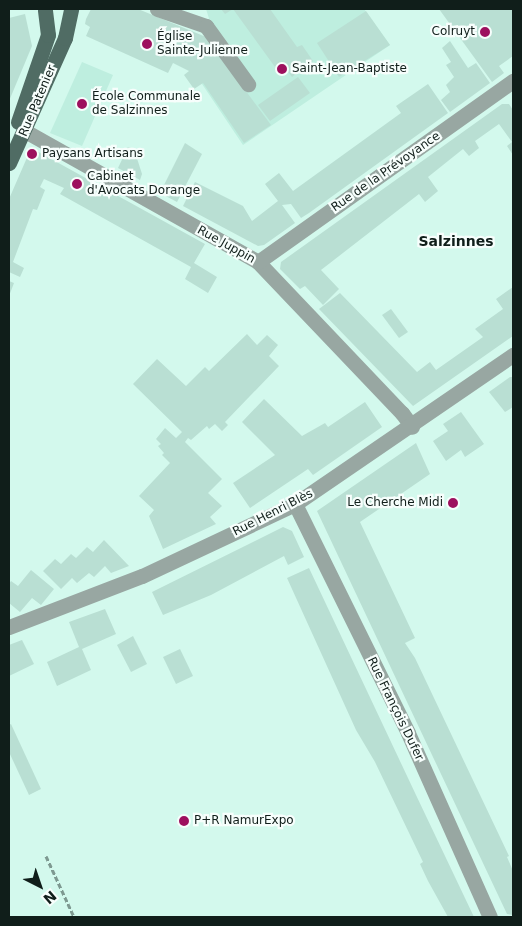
<!DOCTYPE html>
<meta charset="utf-8">
<style>
body{margin:0}
#map{position:relative;width:522px;height:926px;overflow:hidden;background:#d3f9ed;font-family:"DejaVu Sans",sans-serif}
div>[style]{position:absolute}
[style*='--x']{left:calc(var(--x)*1px);top:calc(var(--y)*1px);width:calc(var(--w)*1px);rotate:calc(var(--a)*1deg)}
.built>*{inset:0;background:#beeedf}
.building>*{inset:0;background:#b9dfd3}
.path>*{height:3px;margin-top:-1.5px;transform-origin:0;background:repeating-linear-gradient(90deg,#7e9991 0 5px,transparent 0 7.5px)}
.minor>*{height:15px;margin:-7.5px;padding:0 7.5px;transform-origin:7.5px;border-radius:7.5px;background:#98a7a2}
.major>*{height:15px;margin:-7.5px;padding:0 7.5px;transform-origin:7.5px;border-radius:7.5px;background:#506c64}
.dots>*{width:14px;height:14px;translate:-50% -50%;box-sizing:border-box;border:2px solid #f7fefc;border-radius:50%}
span{translate:-50% -50%;white-space:nowrap;text-align:center;line-height:1.15;-webkit-text-stroke:4.5px #f7fefc;paint-order:stroke}
.poi-label{font-size:12px;color:#101e1a}
.right{translate:-100% -50%;text-align:right}
.left{translate:0 -50%;text-align:left}
.street-label{font-size:12px;color:#101e1a}
.neighbourhood-label{font-size:14px;color:#101e1a;font-weight:700}
.frame{position:absolute;inset:0;border:10px solid #101e1a;pointer-events:none}
.north{position:absolute;left:15px;top:861px;width:50px;height:50px;-webkit-text-stroke:4px #f7fefc;paint-order:stroke;rotate:139deg;font-size:14px;font-weight:700;line-height:20px;text-align:center;color:#101e1a}
.north::after{content:'';display:block;margin:auto;width:18px;height:22px;background:#101e1a;clip-path:polygon(50% 0,100% 100%,50% 72%,0 100%)}
</style>
<div id="map">
<div class="built">
<div style="clip-path:polygon(206px 9px,364px 9px,390px 45px,243px 145px,198px 78px,222px 60px)"></div>
<div style="clip-path:polygon(82px 62px,113px 75px,82px 146px,50px 133px)"></div>
</div>
<div class="building">
<div style="clip-path:polygon(91px 9px,138px 9px,206px 37px,271px 125px,244px 143px,203px 83px,194px 89px,184px 75px,189px 71px,173px 63px,168px 73px,86px 36px,90px 27px,85px 24px,86px 19px)"></div>
<div style="clip-path:polygon(221px 9px,270px 9px,297px 47px,302px 45px,313px 61px,292px 77px,281px 63px,275px 67px,233px 9px,225px 14px)"></div>
<div style="clip-path:polygon(439px 9px,513px 9px,513px 56px,499px 66px,504px 73px,492px 82px)"></div>
<div style="clip-path:polygon(366px 11px,390px 45px,339px 77px,317px 43px)"></div>
<div style="clip-path:polygon(25px 14px,32px 46px,9px 101px,9px 18px)"></div>
<div style="clip-path:polygon(450px 41px,468px 68px,476px 63px,490px 83px,450px 112px,441px 100px,450px 92px,446px 85px,454px 77px,446px 65px,451px 62px,442px 48px)"></div>
<div style="clip-path:polygon(298px 77px,310px 93px,270px 121px,258px 105px)"></div>
<div style="clip-path:polygon(428px 84px,448px 113px,309px 213px,301px 218px,291px 204px,282px 205px,295px 223px,264px 245px,258px 246px,183px 206px,195px 182px,243px 206px,252px 221px,278px 201px,265px 184px,279px 173px,293px 191px,401px 113px,396px 106px)"></div>
<div style="clip-path:polygon(502px 104px,509px 104px,513px 110px,513px 155px,507px 146px,512px 142px,499px 124px,475px 141px,479px 148px,469px 156px,463px 149px,428px 177px,438px 191px,425px 202px,419px 194px,321px 270px,339px 289px,323px 305px,305px 286px,300px 289px,280px 269px,281px 262px)"></div>
<div style="clip-path:polygon(185px 143px,202px 154px,177px 202px,160px 193px)"></div>
<div style="clip-path:polygon(128px 147px,134px 149px,142px 174px,140px 180px,118px 168px)"></div>
<div style="clip-path:polygon(35px 150px,205px 244px,194px 263px,217px 277px,208px 293px,185px 279px,191px 267px,60px 194px,64px 188px,44px 179px,40px 187px,45px 190px,37px 210px,33px 209px,13px 262px,24px 268px,20px 277px,9px 272px,9px 199px,29px 153px)"></div>
<div style="clip-path:polygon(9px 281px,14px 283px,9px 296px)"></div>
<div style="clip-path:polygon(513px 287px,513px 336px,413px 406px,319px 309px,340px 293px,417px 372px,430px 362px,436px 370px,483px 337px,475px 329px,503px 309px,496px 299px)"></div>
<div style="clip-path:polygon(391px 309px,408px 332px,399px 338px,382px 315px)"></div>
<div style="clip-path:polygon(247px 334px,257px 345px,267px 335px,278px 345px,269px 356px,279px 366px,225px 422px,228px 425px,222px 431px,215px 424px,209px 429px,207px 426px,191px 440px,188px 438px,185px 442px,222px 479px,208px 493px,222px 506px,210px 517px,216px 524px,163px 549px,149px 516px,154px 510px,139px 496px,170px 463px,162px 455px,164px 453px,158px 446px,161px 444px,156px 439px,165px 428px,176px 438px,182px 432px,133px 384px,157px 359px,186px 386px,205px 367px,209px 371px)"></div>
<div style="clip-path:polygon(510px 377px,513px 377px,513px 407px,505px 412px,489px 392px)"></div>
<div style="clip-path:polygon(264px 399px,302px 436px,325px 423px,328px 427px,365px 402px,382px 427px,313px 475px,308px 469px,250px 508px,233px 483px,275px 455px,242px 422px)"></div>
<div style="clip-path:polygon(461px 412px,484px 444px,465px 457px,461px 450px,446px 461px,433px 441px,448px 431px,443px 424px)"></div>
<div style="clip-path:polygon(416px 443px,430px 474px,360px 522px,415px 638px,405px 643px,415px 658px,509px 856px,507px 857px,513px 871px,513px 915px,507px 914px,317px 511px)"></div>
<div style="clip-path:polygon(283px 527px,292px 531px,304px 557px,288px 565px,284px 556px,211px 595px,163px 615px,152px 592px)"></div>
<div style="clip-path:polygon(104px 540px,129px 566px,111px 573px,105px 566px,94px 577px,89px 573px,77px 583px,72px 578px,61px 589px,43px 571px,55px 559px,61px 564px,71px 554px,76px 558px,87px 547px,93px 552px)"></div>
<div style="clip-path:polygon(309px 568px,416px 795px,474px 917px,448px 917px,428px 881px,420px 864px,423px 862px,375px 762px,356px 730px,287px 578px)"></div>
<div style="clip-path:polygon(31px 570px,54px 589px,41px 605px,32px 598px,20px 612px,9px 603px,9px 584px,11px 581px,18px 586px)"></div>
<div style="clip-path:polygon(105px 609px,116px 634px,82px 649px,91px 670px,57px 686px,47px 662px,79px 647px,69px 622px)"></div>
<div style="clip-path:polygon(133px 636px,147px 664px,131px 672px,117px 645px)"></div>
<div style="clip-path:polygon(22px 640px,34px 664px,9px 676px,9px 645px)"></div>
<div style="clip-path:polygon(180px 649px,193px 676px,176px 684px,163px 657px)"></div>
<div style="clip-path:polygon(11px 724px,41px 789px,29px 795px,9px 752px,9px 725px)"></div>
</div>
<div class="path">
<div style="--x:46;--y:856;--w:67;--a:65.3"></div>
</div>
<div class="minor">
<div style="--x:157;--y:9;--w:52;--a:19.1"></div>
<div style="--x:206;--y:26;--w:72;--a:54.1"></div>
<div style="--x:25;--y:131;--w:267;--a:29.3"></div>
<div style="--x:258;--y:262;--w:209;--a:46.4"></div>
<div style="--x:402;--y:413;--w:17;--a:54"></div>
<div style="--x:258;--y:262;--w:313;--a:-35.4"></div>
<div style="--x:295;--y:504;--w:255;--a:63.7"></div>
<div style="--x:408;--y:733;--w:201;--a:66"></div>
<div style="--x:9;--y:627;--w:142;--a:-21"></div>
<div style="--x:142;--y:576;--w:169;--a:-25.2"></div>
<div style="--x:295;--y:504;--w:264;--a:-34.4"></div>
</div>
<div class="major">
<div style="--x:18;--y:122;--w:92;--a:-71"></div>
<div style="--x:48;--y:35;--w:25;--a:-97"></div>
<div style="--x:9;--y:163;--w:137;--a:-65.9"></div>
<div style="--x:65;--y:38;--w:30;--a:-78"></div>
</div>
<div class="dots">
<div style="left:485px;top:32px;background:#9d105e"></div>
<div style="left:147px;top:44px;background:#9d105e"></div>
<div style="left:282px;top:69px;background:#9d105e"></div>
<div style="left:82px;top:104px;background:#9d105e"></div>
<div style="left:32px;top:154px;background:#9d105e"></div>
<div style="left:77px;top:184px;background:#9d105e"></div>
<div style="left:453px;top:503px;background:#9d105e"></div>
<div style="left:184px;top:821px;background:#9d105e"></div>
</div>
<div class="poi-label">
<span class="right" style="left:475px;top:32px">Colruyt</span>
<span class="left" style="left:157px;top:44px">Église<br>Sainte-Julienne</span>
<span class="left" style="left:292px;top:69px">Saint-Jean-Baptiste</span>
<span class="left" style="left:92px;top:104px">École Communale<br>de Salzinnes</span>
<span class="left" style="left:42px;top:154px">Paysans Artisans</span>
<span class="left" style="left:87px;top:184px">Cabinet<br>d'Avocats Dorange</span>
<span class="right" style="left:443px;top:503px">Le Cherche Midi</span>
<span class="left" style="left:194px;top:821px">P+R NamurExpo</span>
</div>
<div class="street-label">
<span style="left:38px;top:101px;rotate:-67deg">Rue Patenier</span>
<span style="left:386px;top:172px;rotate:-35deg">Rue de la Prévoyance</span>
<span style="left:226px;top:245px;rotate:29deg">Rue Juppin</span>
<span style="left:273px;top:513px;rotate:-27deg">Rue Henri Blès</span>
<span style="left:395px;top:709px;rotate:64deg">Rue François Dufer</span>
</div>
<div class="neighbourhood-label">
<span style="left:456px;top:241px">Salzinnes</span>
</div>
<div class="frame"></div>
<div class="north">N</div>
</div>
